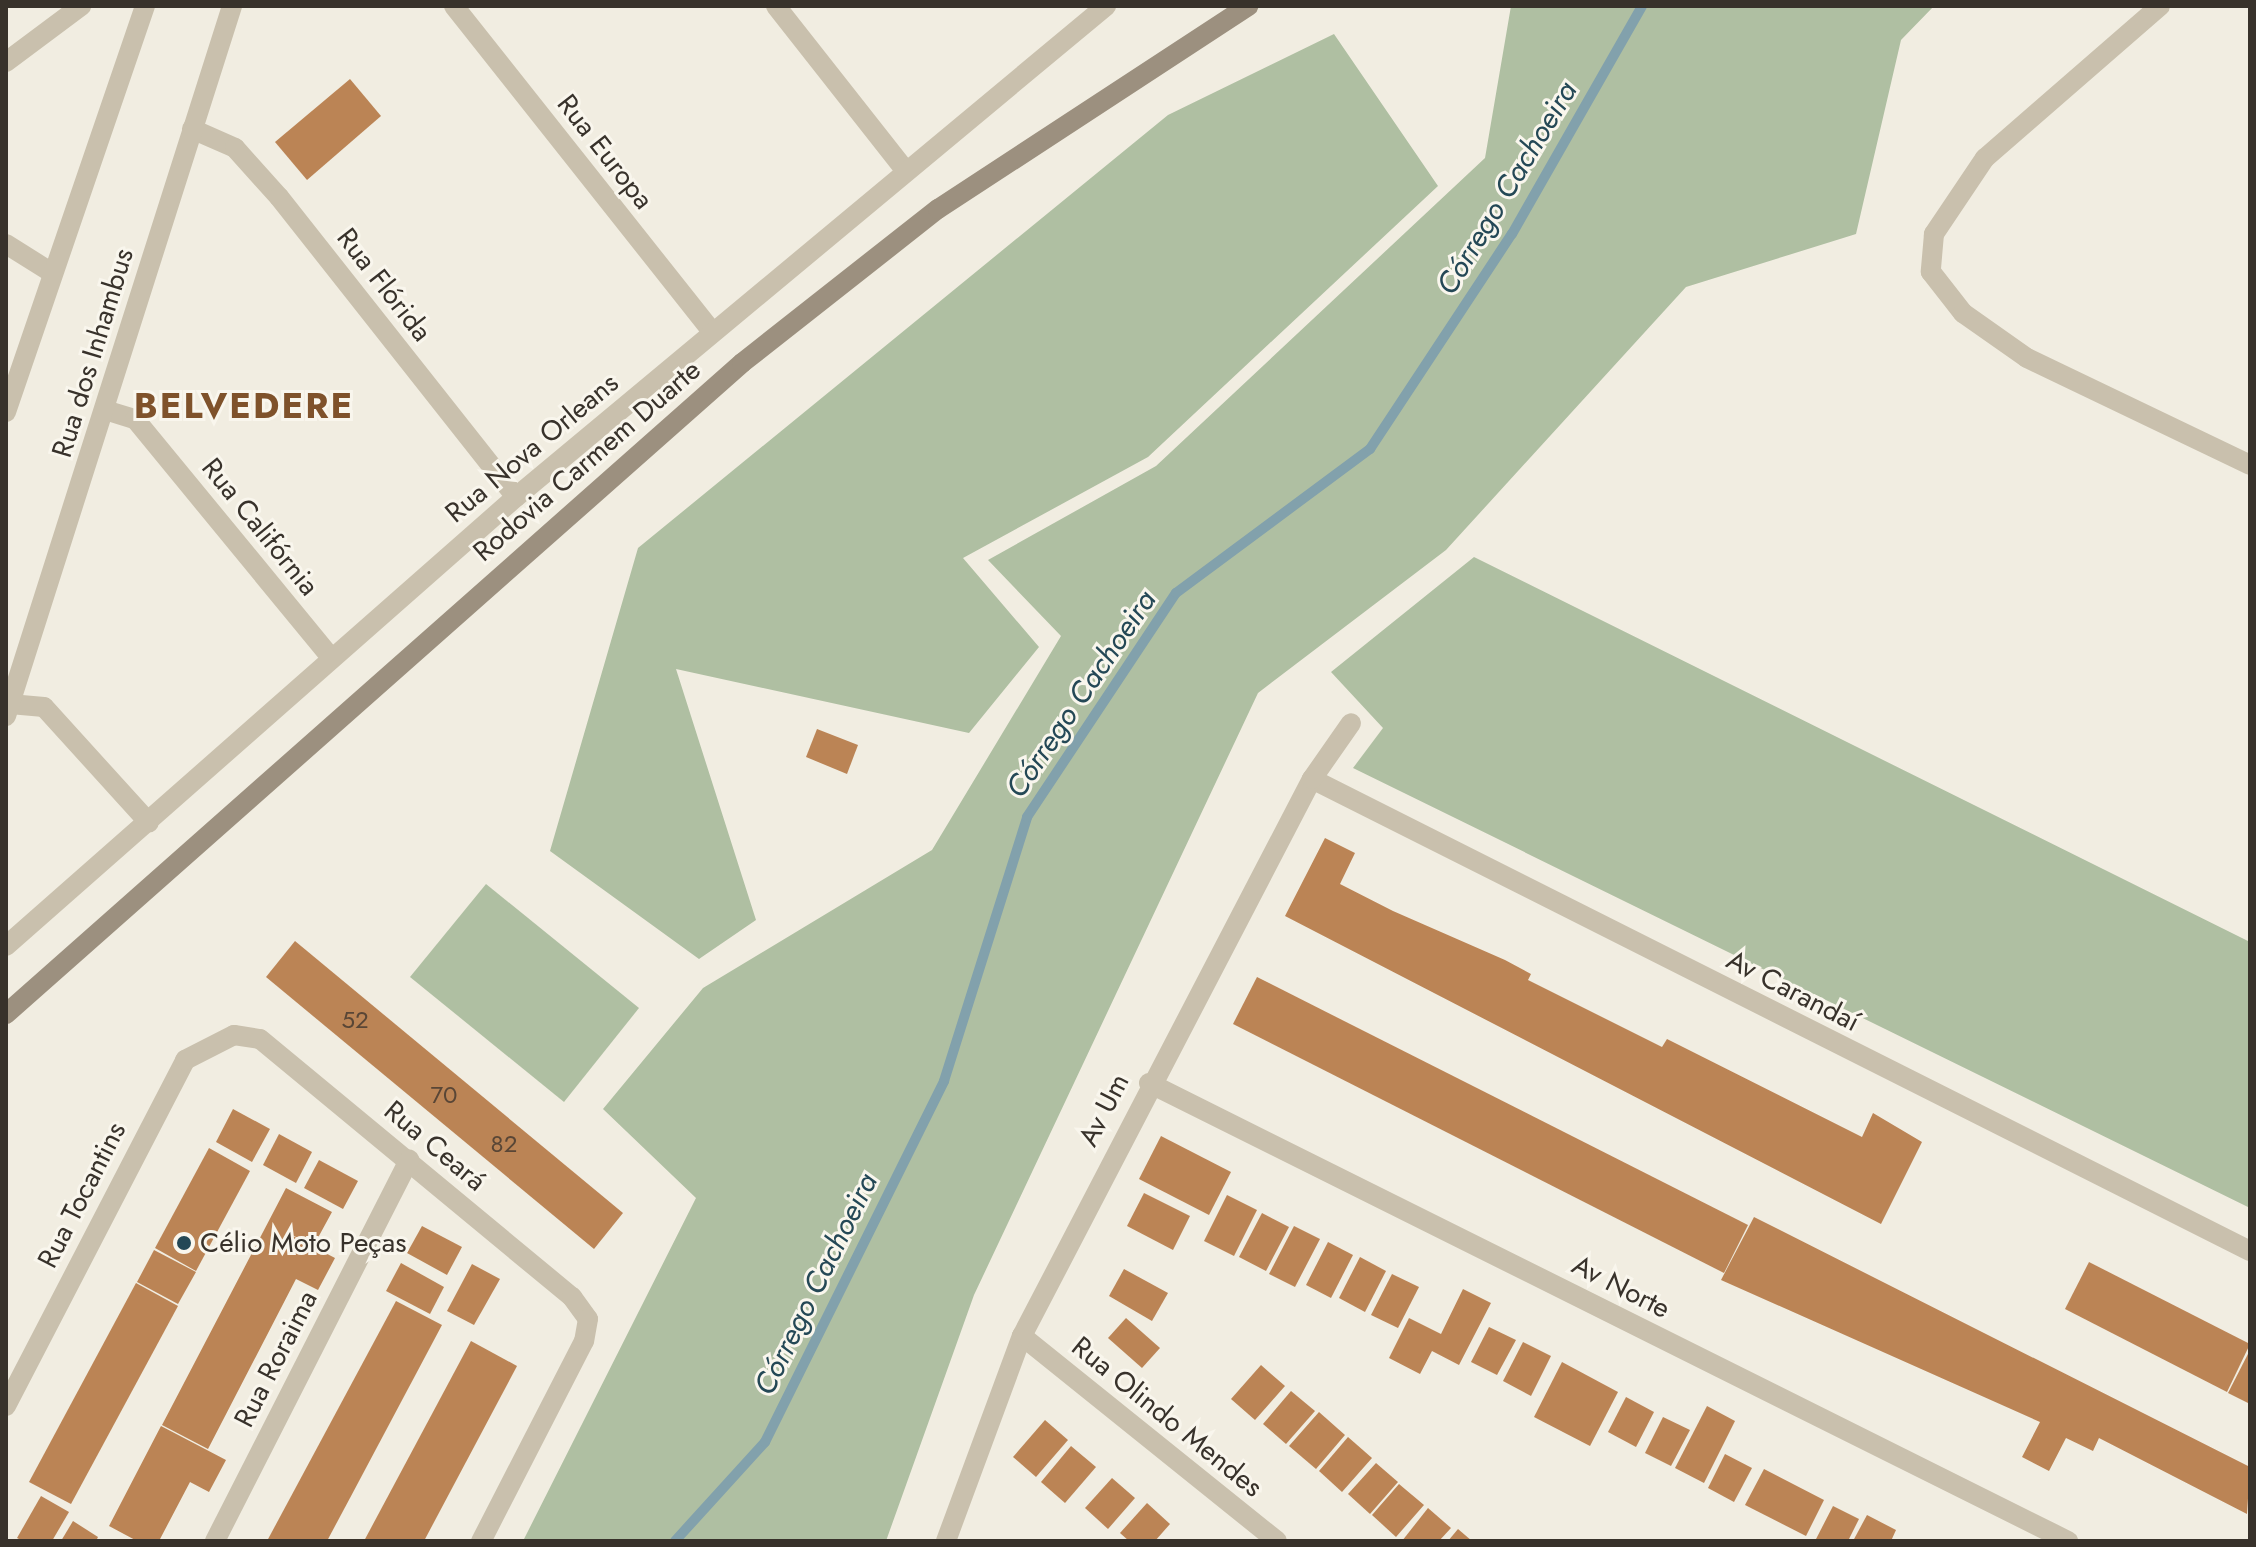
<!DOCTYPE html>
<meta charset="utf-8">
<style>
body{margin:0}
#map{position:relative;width:2256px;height:1547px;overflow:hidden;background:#f1ede1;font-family:Jost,sans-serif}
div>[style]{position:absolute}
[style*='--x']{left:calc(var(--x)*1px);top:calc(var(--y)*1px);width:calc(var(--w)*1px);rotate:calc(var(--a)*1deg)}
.green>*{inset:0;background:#afbfa2}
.stream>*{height:10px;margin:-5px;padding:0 5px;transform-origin:5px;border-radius:5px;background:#82a1ac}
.building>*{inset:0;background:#bb8455}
.street>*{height:20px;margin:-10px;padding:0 10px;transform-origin:10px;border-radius:10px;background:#c9c0ad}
.secondary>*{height:20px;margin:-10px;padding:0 10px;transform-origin:10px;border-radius:10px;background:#9c907f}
.dots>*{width:22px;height:22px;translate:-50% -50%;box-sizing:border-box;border:4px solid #f9f6ed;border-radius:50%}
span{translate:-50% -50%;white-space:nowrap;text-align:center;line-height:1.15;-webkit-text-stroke:6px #f9f6ed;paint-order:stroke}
.number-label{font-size:24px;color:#594636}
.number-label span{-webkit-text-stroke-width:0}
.street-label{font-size:28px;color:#38322b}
.poi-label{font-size:28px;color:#38322b}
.left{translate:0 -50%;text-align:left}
.water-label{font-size:30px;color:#244856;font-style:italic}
.district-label{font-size:36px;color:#7f522b;font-weight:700;letter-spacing:2px}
.frame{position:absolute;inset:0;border:8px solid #38322b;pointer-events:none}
</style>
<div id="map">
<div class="green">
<div style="clip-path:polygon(1511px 6px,1934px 6px,1901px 40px,1856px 234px,1686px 287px,1446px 550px,1258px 693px,974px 1295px,886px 1541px,523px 1541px,696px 1198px,603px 1109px,703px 988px,932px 850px,1061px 636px,988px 560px,1156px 466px,1485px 158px)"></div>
<div style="clip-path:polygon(1334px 34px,1438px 186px,1148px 457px,963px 558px,1039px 647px,969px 733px,676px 669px,756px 920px,699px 959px,550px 851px,638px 548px,1168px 115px)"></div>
<div style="clip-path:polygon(1474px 557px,2250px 942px,2250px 1208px,1353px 768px,1383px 728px,1331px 672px)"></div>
<div style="clip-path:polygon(486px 884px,639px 1008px,564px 1102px,410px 977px)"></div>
</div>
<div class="stream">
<div style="--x:675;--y:1541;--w:134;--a:-47.7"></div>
<div style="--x:765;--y:1442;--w:403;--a:-63.6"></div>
<div style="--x:944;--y:1081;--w:277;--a:-72.5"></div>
<div style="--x:1027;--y:817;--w:269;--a:-56.4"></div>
<div style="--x:1176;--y:593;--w:242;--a:-36.6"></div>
<div style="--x:1370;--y:449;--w:258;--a:-56.6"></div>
<div style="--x:1512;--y:234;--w:262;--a:-60.3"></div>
</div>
<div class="building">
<div style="clip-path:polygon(350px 79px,381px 116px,307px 180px,275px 142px)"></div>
<div style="clip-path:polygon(817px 729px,858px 745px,847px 774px,806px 757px)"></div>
<div style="clip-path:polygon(1325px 838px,1355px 853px,1340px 884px,1393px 911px,1505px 960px,1531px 974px,1528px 980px,1662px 1047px,1667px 1039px,1862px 1137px,1873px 1113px,1922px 1142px,1881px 1224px,1285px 916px)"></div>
<div style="clip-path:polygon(295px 941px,623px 1213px,594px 1249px,266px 977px)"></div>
<div style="clip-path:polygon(1257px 977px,1748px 1225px,1724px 1273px,1233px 1024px)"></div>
<div style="clip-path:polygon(233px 1109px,270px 1129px,252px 1162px,216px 1142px)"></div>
<div style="clip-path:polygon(279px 1134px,312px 1152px,296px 1183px,263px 1165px)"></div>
<div style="clip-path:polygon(1161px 1136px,1231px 1172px,1209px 1215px,1139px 1179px)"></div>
<div style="clip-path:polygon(209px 1148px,250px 1171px,196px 1271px,155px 1248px)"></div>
<div style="clip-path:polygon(319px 1160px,358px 1181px,343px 1209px,304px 1188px)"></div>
<div style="clip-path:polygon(286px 1188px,332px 1212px,314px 1245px,285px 1232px,335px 1258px,318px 1290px,296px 1279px,208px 1449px,162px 1425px)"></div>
<div style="clip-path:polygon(1144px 1193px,1190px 1216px,1173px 1250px,1127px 1226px)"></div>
<div style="clip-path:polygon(1227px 1195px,1257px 1210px,1234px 1256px,1204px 1241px)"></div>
<div style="clip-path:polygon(1262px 1213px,1289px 1227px,1266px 1271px,1239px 1257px)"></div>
<div style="clip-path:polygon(1754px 1217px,2250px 1467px,2247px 1514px,2099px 1438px,2093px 1451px,2066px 1438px,2049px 1471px,2022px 1457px,2040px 1422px,1721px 1280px)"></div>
<div style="clip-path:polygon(422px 1226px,462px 1247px,447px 1275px,407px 1253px)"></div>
<div style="clip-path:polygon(1294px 1226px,1320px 1239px,1295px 1287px,1269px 1274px)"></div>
<div style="clip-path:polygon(1328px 1242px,1353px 1255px,1331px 1298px,1306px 1285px)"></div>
<div style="clip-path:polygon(154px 1250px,196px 1272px,178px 1304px,137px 1282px)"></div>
<div style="clip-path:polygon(1360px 1257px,1386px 1271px,1365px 1312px,1339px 1298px)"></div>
<div style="clip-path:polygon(2089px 1262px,2250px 1344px,2227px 1392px,2065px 1309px)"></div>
<div style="clip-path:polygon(401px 1263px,444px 1287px,430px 1314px,386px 1291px)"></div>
<div style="clip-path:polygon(472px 1264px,500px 1279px,474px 1325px,447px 1311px)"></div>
<div style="clip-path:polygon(1124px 1269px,1168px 1293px,1152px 1321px,1109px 1296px)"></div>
<div style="clip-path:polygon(1392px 1274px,1419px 1287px,1398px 1328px,1371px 1315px)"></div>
<div style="clip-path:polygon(136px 1283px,178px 1306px,71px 1504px,29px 1482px)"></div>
<div style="clip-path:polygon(1463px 1289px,1491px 1303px,1459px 1365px,1432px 1351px,1420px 1374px,1389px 1358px,1409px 1318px,1441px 1334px)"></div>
<div style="clip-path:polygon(396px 1301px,442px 1325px,350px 1498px,327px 1541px,267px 1541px)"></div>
<div style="clip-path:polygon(1126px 1318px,1160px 1348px,1142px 1368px,1108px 1338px)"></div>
<div style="clip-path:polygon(1489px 1327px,1516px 1340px,1497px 1375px,1471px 1362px)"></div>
<div style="clip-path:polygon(471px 1341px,517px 1366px,424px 1541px,364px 1541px)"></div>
<div style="clip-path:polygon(1523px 1342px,1551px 1356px,1531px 1396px,1503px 1381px)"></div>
<div style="clip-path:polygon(2250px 1350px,2250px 1404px,2228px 1393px)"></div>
<div style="clip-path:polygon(1562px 1362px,1618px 1392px,1590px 1446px,1534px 1417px)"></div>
<div style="clip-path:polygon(1261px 1365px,1285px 1386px,1255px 1420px,1231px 1399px)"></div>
<div style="clip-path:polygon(1291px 1391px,1315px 1411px,1286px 1444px,1263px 1424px)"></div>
<div style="clip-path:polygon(1626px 1397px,1654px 1412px,1636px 1447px,1608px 1432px)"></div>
<div style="clip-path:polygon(1707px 1406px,1735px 1421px,1704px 1483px,1675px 1468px)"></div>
<div style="clip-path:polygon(1319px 1412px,1345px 1435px,1316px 1469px,1289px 1446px)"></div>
<div style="clip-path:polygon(1663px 1417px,1690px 1430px,1671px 1466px,1645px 1453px)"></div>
<div style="clip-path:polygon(1045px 1420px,1068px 1440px,1036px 1477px,1013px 1457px)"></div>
<div style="clip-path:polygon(161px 1426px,226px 1460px,209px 1492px,190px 1482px,159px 1541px,137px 1541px,109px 1526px)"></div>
<div style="clip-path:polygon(1348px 1437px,1372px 1458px,1342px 1492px,1319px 1471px)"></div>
<div style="clip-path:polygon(1071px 1446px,1096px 1467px,1065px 1503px,1041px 1482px)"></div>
<div style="clip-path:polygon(1725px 1454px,1752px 1468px,1734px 1502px,1708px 1488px)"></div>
<div style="clip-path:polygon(1376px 1463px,1398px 1482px,1370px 1514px,1348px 1494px)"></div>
<div style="clip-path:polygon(1764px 1469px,1824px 1500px,1806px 1536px,1745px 1505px)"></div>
<div style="clip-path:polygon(1112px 1478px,1135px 1498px,1108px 1529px,1085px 1508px)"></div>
<div style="clip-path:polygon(1399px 1484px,1424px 1505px,1396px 1537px,1372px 1515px)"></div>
<div style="clip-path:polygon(41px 1496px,69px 1512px,52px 1541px,23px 1541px,17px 1538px)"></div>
<div style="clip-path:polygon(1147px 1503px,1170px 1524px,1155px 1541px,1129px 1541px,1120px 1533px)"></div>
<div style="clip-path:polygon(1833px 1506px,1859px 1519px,1848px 1541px,1815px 1541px)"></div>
<div style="clip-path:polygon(1428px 1508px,1451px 1528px,1439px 1541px,1402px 1541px)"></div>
<div style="clip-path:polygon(1867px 1515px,1896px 1530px,1891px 1541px,1853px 1541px)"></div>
<div style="clip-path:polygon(73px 1521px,98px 1537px,96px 1541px,61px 1541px)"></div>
<div style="clip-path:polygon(1458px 1529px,1472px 1541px,1448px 1541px)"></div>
</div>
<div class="street">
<div style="--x:454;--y:6;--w:416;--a:51.6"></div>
<div style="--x:776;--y:6;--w:209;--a:51.8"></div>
<div style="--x:2160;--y:6;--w:232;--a:139"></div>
<div style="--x:1985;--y:158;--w:92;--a:123.9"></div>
<div style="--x:1934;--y:234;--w:38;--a:95"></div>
<div style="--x:1931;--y:272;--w:52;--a:52"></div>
<div style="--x:1963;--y:313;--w:78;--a:35.1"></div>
<div style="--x:2027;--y:358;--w:247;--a:25.6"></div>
<div style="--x:6;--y:62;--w:94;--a:-36.7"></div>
<div style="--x:192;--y:129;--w:47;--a:23.8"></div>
<div style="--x:235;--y:148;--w:66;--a:48.1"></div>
<div style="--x:279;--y:197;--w:382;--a:51.7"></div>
<div style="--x:6;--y:244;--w:51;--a:32.1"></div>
<div style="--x:105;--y:410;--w:31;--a:17"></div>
<div style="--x:135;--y:419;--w:309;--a:50.6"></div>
<div style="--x:6;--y:412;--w:429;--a:-71.1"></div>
<div style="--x:10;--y:704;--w:34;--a:5"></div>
<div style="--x:44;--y:707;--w:156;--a:47.8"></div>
<div style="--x:6;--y:716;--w:745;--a:-72.34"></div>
<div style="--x:1312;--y:779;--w:1050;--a:26.71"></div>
<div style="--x:6;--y:946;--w:679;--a:-41.36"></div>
<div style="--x:516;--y:497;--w:768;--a:-39.77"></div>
<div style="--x:1149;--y:1083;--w:1027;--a:26.49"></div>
<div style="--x:1022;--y:1336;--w:327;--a:38.8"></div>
<div style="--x:6;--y:1406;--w:390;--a:-62.6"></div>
<div style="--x:185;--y:1060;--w:55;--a:-27"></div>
<div style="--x:234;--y:1035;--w:26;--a:9"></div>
<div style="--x:260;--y:1039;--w:405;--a:39.6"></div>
<div style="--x:572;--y:1297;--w:27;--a:54"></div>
<div style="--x:588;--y:1319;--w:22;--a:100"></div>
<div style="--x:584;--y:1341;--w:225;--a:117.2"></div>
<div style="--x:215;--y:1541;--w:428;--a:-63"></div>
<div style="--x:946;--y:1541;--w:219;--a:-69.7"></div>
<div style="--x:1022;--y:1336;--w:628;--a:-62.5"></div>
<div style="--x:1312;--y:779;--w:68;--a:-55.1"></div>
</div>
<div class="secondary">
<div style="--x:6;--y:1014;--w:983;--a:-41.49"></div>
<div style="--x:742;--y:363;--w:249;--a:-38.2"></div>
<div style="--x:938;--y:209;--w:371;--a:-33.2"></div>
</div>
<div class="dots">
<div style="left:184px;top:1243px;background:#244856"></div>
</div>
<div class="number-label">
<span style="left:355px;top:1020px">52</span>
<span style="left:444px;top:1095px">70</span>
<span style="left:504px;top:1144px">82</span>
</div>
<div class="street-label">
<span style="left:605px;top:152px;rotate:52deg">Rua Europa</span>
<span style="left:384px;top:285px;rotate:52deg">Rua Flórida</span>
<span style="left:93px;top:353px;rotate:-73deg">Rua dos Inhambus</span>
<span style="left:532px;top:448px;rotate:-40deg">Rua Nova Orleans</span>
<span style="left:587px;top:461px;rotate:-41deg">Rodovia Carmem Duarte</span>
<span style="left:260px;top:527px;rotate:51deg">Rua Califórnia</span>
<span style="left:1793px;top:991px;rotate:27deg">Av Carandaí</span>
<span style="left:1104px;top:1110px;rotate:-63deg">Av Um</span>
<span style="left:435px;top:1146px;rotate:40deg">Rua Ceará</span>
<span style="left:82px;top:1195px;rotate:-63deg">Rua Tocantins</span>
<span style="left:1621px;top:1287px;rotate:27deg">Av Norte</span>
<span style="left:276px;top:1359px;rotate:-63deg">Rua Roraima</span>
<span style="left:1167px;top:1417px;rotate:39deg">Rua Olindo Mendes</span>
</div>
<div class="poi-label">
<span class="left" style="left:200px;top:1243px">Célio Moto Peças</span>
</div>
<div class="water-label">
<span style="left:1507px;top:188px;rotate:-59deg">Córrego Cachoeira</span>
<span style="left:1081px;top:694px;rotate:-56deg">Córrego Cachoeira</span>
<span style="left:816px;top:1284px;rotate:-64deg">Córrego Cachoeira</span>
</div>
<div class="district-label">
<span style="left:244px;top:406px">BELVEDERE</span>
</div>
<div class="frame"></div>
</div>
